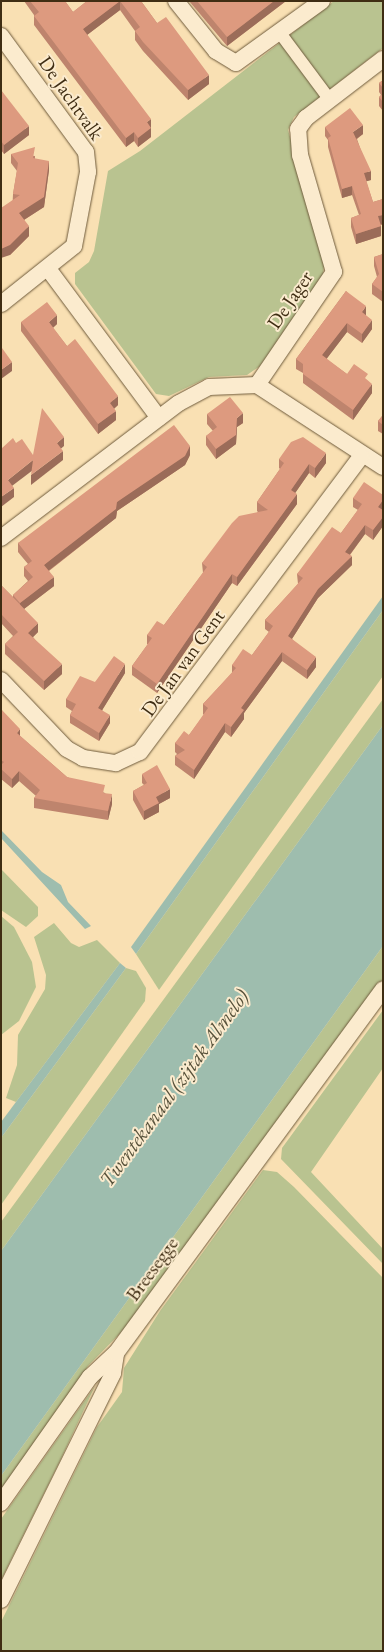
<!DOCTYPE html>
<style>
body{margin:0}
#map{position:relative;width:384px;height:1652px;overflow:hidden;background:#f9e0b3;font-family:"EB Garamond",serif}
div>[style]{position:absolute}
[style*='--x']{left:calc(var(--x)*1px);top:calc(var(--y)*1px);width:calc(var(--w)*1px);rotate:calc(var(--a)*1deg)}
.green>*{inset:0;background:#b9c390}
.water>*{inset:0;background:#9ebdae}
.roads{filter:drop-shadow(0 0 1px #6e5a3b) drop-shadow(0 0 1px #6e5a3b)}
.pedestrian>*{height:12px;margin:-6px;padding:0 6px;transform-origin:6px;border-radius:6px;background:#fbebce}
.minor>*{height:16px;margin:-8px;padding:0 8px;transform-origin:8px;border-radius:8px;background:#fbebce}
.wall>*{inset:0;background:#be846d}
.shaded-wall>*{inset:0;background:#9b6c59}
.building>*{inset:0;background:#dd9a7f}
span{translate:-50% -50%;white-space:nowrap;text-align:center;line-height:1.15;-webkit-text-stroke:4px #fbebce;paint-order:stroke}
.street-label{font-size:20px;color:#3f2d13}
.water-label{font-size:21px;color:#57513a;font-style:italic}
.frame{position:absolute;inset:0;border:2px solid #3f2d13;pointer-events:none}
</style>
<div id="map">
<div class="green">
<div style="clip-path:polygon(334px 1px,383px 1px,383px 48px,294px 117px,288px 130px,325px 259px,323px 274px,260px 366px,247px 375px,209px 377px,169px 396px,156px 394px,75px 284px,75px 273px,89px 262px,94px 251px,108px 171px,140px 151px)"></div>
<div style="clip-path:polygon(383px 610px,383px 676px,159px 990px,136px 954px)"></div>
<div style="clip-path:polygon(383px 699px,383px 725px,1px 1251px,1px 1222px)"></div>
<div style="clip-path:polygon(1px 869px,38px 907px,38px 916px,26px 927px,1px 910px)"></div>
<div style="clip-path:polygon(1px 916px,14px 927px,32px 962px,36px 987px,19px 1021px,1px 1035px)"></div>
<div style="clip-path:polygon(54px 923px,71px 943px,79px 947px,97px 940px,120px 963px,16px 1102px,6px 1098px,17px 1065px,18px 1035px,45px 989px,46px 975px,34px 937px)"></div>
<div style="clip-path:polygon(383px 946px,383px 979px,141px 1312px,88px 1366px,1px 1497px,1px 1476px)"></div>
<div style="clip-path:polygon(126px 968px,136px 971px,146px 988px,145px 1001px,1px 1205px,1px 1138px)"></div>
<div style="clip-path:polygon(383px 1010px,383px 1068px,311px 1172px,383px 1249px,383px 1264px,281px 1159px,282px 1148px)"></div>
<div style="clip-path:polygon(263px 1170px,277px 1172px,294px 1187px,383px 1278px,383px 1651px,1px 1651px,1px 1622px,97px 1427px,122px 1392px,124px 1368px,160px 1311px)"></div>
<div style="clip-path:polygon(95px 1386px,60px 1461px,1px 1580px,1px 1519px)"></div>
</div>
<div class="water">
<div style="clip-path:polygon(383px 596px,383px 610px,136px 954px,131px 947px)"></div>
<div style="clip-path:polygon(383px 725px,383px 946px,1px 1476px,1px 1251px)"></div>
<div style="clip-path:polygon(1px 830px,42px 872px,61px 885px,68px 902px,91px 926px,85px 929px,1px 838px)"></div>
<div style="clip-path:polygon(120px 963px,126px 968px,1px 1138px,1px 1122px)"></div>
</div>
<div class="roads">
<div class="pedestrian">
<div style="--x:280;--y:33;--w:84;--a:53.3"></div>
</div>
<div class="minor">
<div style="--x:176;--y:1;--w:64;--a:51.3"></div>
<div style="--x:216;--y:51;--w:23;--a:31"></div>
<div style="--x:236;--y:63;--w:106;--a:-35.8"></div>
<div style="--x:1;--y:36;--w:144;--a:53.8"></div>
<div style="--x:86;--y:152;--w:20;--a:84"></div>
<div style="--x:88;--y:172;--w:75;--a:100.7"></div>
<div style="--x:74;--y:246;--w:93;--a:141.5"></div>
<div style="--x:49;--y:270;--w:184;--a:53.4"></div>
<div style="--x:257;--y:385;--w:137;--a:-55.7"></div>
<div style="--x:334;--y:272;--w:122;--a:-106.2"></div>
<div style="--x:300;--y:155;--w:26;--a:-94"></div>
<div style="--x:298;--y:129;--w:14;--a:-54"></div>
<div style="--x:306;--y:118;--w:97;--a:-37.5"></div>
<div style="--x:1;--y:538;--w:223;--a:-37.2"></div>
<div style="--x:179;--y:403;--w:34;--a:-28"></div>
<div style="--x:209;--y:387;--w:48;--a:-2.4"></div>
<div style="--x:257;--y:385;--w:150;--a:33.1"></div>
<div style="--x:1;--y:680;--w:95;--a:46.3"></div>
<div style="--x:67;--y:749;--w:18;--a:29"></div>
<div style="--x:83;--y:758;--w:33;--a:9"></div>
<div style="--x:116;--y:763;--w:26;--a:-25"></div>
<div style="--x:140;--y:752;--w:369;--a:-53.2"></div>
<div style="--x:1;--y:1503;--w:154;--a:-54.8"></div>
<div style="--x:90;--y:1377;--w:35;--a:-43"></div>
<div style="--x:1;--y:1600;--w:253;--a:-63.7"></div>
<div style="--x:113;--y:1373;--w:20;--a:-81"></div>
<div style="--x:116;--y:1353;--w:451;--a:-53.7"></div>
</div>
</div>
<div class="wall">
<div style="clip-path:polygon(24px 1px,65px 1px,73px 12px,87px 1px,141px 1px,157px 23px,209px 84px,188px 100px,143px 51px,135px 40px,135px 31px,120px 10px,87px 35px,151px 127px,151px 137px,138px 147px,134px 141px,126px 147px,34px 25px,34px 15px)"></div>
<div style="clip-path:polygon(189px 1px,286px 1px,227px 46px)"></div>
<div style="clip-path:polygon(383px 80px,383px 111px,379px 106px,379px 97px,381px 95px,379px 92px,379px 83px)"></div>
<div style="clip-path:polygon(1px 90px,29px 135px,4px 154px,1px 150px)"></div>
<div style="clip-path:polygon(325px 127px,363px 134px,357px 139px,371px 180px,366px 181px,373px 202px,383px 199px,383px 224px,381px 225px,381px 236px,356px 244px,351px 227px,351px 218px,359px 215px,352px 195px,342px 198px,328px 147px,328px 140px,325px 136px)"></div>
<div style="clip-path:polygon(11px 154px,35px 156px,35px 159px,49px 170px,44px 207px,24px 220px,29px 236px,10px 255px,13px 194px,17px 171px,11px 163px)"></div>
<div style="clip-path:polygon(383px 254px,383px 302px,372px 294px,372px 284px,377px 277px,374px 266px,374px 257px)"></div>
<div style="clip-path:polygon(346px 291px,366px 315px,366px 316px,372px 329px,362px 343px,347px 332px,326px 359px,347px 374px,368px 381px,372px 393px,353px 420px,303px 383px,303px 373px,296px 369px,296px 359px)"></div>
<div style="clip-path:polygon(21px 322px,57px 324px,53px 328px,67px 346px,118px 405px,114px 409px,116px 420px,98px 434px,21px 331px)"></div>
<div style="clip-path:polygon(207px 414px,243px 423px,237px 427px,236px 444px,216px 459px,206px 445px,206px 436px,213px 431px,207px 424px)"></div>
<div style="clip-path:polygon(383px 415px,383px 434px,378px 431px,378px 421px)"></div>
<div style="clip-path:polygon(190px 455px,185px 465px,117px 511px,116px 518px,49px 571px,54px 586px,24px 609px,38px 632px,33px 637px,62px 674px,44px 690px,5px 654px,5px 644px,13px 636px,1px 623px,1px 585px,13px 597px,13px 595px,28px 581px,24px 576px,24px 567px,28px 564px,18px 552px,18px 543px)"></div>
<div style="clip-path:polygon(279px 459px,326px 463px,315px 478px,309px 473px,295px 493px,297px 504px,237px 586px,232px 583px,157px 693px,132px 675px,132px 666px,148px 644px,147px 644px,147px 635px,164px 625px,203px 573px,202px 563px,258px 512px,257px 511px,257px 502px,280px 469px,279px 468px)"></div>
<div style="clip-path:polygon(383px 495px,383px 526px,373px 540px,365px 534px,350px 555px,352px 565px,318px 598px,292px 639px,316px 667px,307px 679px,282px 661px,244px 713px,244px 719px,231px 737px,225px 732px,194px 779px,175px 765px,175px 756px,177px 754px,175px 752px,175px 743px,189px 735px,204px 715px,203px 714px,203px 704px,232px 673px,232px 665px,252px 655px,269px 632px,265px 629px,265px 620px,298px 584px,297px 574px,341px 533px,358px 510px,353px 507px,353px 498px)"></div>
<div style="clip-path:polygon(125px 673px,102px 710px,110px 723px,99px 741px,70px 723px,70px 715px,72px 711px,66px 707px,66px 699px,95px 682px)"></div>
<div style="clip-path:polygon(1px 709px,20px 736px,67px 777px,105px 793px,112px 804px,108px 820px,34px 808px,34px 798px,36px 796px,19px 781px,12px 788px,1px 779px)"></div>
<div style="clip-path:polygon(142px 774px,170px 798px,159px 804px,159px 812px,144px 820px,133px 800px,133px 791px,144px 785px,142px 783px)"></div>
</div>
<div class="shaded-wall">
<div style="clip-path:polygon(120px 1px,120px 10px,83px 38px,83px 29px)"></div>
<div style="clip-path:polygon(274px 1px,286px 1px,227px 46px,227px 37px)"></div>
<div style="clip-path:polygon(209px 75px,209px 84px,188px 100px,188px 90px)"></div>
<div style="clip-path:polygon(151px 119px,151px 137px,138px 147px,138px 138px,147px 122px)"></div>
<div style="clip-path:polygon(363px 125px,363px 134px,353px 141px,353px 132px)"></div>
<div style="clip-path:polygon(29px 126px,29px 135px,4px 154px,4px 145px)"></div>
<div style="clip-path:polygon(134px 132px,134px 141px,126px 147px,126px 138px)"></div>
<div style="clip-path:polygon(49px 161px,49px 170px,44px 207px,19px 223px,19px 213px)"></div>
<div style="clip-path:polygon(371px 171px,371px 180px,364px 182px,364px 173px)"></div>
<div style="clip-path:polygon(352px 186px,352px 195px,342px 198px,342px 189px)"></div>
<div style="clip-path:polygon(383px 215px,383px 224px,378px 225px,378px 216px)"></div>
<div style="clip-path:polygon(29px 226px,29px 236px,10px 255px,1px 258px,1px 249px)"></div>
<div style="clip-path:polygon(381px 226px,381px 236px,356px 244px,356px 234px)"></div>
<div style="clip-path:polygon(366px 306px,366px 315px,362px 322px,362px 312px)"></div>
<div style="clip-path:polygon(57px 315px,57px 324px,49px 331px,49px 322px)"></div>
<div style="clip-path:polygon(372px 320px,372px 329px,362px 343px,362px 334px)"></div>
<div style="clip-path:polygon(347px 323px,347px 332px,322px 365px,322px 355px)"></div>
<div style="clip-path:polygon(12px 362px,12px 371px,1px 379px,1px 370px)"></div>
<div style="clip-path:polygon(372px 384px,372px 393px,353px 420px,353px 410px)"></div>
<div style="clip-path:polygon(118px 396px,118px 405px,110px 412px,110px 403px)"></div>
<div style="clip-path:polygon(116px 411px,116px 420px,98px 434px,98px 424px)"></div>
<div style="clip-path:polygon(243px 413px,243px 423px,237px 427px,236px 444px,216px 459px,216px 449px,237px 418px)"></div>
<div style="clip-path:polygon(64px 437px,64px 446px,57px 452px,57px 443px)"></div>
<div style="clip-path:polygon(190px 446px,190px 455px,185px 465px,117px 511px,116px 518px,44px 574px,44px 565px,117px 502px)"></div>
<div style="clip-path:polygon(63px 451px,63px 460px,31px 485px,31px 475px)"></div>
<div style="clip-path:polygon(326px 453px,326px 463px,315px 478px,315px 468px)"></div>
<div style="clip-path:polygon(33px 460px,33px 470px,8px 489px,8px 480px)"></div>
<div style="clip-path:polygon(309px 464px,309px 473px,291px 499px,291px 490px)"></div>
<div style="clip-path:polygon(14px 488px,14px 497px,1px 507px,1px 497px)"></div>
<div style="clip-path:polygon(297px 494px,297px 504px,237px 586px,237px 577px)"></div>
<div style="clip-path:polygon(383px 500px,383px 509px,378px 516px,378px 507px)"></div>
<div style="clip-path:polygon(383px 517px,383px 526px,373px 540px,373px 530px)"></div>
<div style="clip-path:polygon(365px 525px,365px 534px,345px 561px,345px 552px)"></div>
<div style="clip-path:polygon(352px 556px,352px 565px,318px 598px,288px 645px,288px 636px,318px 589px)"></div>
<div style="clip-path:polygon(232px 574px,232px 583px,157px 693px,157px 684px)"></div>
<div style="clip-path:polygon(54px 577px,54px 586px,20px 612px,20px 603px)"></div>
<div style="clip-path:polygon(38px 623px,38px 632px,28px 642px,28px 633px)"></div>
<div style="clip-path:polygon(282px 652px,282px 661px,244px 713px,244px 719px,231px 737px,231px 727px,241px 708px)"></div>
<div style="clip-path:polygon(316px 657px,316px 667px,307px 679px,307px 670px)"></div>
<div style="clip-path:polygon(62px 664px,62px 674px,44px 690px,44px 681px)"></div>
<div style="clip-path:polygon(125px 664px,125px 673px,98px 717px,98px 708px)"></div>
<div style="clip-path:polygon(110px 715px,110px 723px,99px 741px,99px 733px)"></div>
<div style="clip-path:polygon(225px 723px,225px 732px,194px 779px,194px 770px)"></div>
<div style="clip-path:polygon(20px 729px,20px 739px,17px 733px)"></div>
<div style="clip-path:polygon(19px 771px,19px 781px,12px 788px,12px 779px)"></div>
<div style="clip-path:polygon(170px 789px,170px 798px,159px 804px,159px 812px,144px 820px,144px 811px,156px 797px)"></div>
<div style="clip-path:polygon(112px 794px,112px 804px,108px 820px,108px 811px)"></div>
</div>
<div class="building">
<div style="clip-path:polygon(30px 1px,65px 1px,73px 12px,87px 1px,120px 1px,83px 29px,151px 119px,147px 122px,151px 128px,138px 138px,134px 132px,126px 138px,34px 16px,39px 12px)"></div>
<div style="clip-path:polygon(120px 1px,141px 1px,157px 23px,166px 17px,209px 75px,188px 90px,143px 42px,135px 31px,140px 27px)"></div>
<div style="clip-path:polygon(197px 1px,274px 1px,227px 37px)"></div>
<div style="clip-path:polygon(383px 80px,383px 88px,379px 83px)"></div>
<div style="clip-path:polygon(1px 90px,29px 126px,4px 145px,1px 141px)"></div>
<div style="clip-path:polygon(383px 94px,383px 102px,379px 97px)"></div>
<div style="clip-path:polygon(350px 108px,363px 125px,353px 132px,371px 171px,364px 173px,373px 202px,383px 199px,383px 215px,378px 216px,381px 226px,356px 234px,351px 218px,361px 214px,352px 186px,342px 189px,328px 138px,331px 136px,325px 127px)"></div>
<div style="clip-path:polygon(35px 147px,33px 158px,49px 161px,44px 197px,19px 213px,29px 226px,10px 245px,1px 249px,1px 208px,20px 195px,13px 194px,18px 163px,11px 154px)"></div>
<div style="clip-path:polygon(383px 254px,383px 292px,372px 284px,379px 274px,374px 257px)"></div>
<div style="clip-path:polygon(346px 291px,366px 306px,362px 312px,372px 320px,362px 334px,347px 323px,322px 355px,347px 374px,354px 364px,368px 374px,365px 378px,372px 384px,353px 410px,303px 374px,303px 364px,296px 359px)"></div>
<div style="clip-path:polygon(47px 302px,57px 315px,49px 322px,67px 346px,75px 339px,118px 396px,110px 403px,116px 411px,98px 424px,21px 322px)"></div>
<div style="clip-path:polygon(2px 348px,12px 362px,1px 370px,1px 349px)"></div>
<div style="clip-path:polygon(230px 397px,243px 413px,237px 418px,236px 435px,216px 449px,206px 436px,217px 427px,207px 414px)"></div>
<div style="clip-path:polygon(42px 408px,64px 437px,57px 443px,63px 451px,31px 475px,33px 460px,8px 480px,14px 488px,1px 497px,1px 449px,13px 438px,16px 443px,22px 439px,33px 455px)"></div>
<div style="clip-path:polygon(383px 415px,383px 425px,378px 421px)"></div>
<div style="clip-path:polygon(174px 425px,190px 446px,185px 456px,117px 502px,116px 509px,44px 565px,54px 577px,20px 603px,13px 595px,33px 577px,24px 567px,32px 561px,18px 543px)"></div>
<div style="clip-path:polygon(303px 437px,326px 453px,315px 468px,309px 464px,291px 490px,297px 494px,237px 577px,232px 574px,157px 684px,132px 666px,152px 638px,147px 635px,157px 621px,164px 625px,207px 567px,202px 563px,232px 523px,239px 516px,268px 510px,257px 502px,284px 463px,279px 459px,291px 442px)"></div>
<div style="clip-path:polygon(364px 482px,383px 495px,383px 500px,378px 507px,383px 510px,383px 517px,373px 530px,365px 525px,345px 552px,352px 556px,318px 589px,288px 636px,316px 657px,307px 670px,282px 652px,241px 708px,244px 710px,231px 727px,225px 723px,194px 770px,175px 756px,185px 750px,175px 743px,184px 731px,189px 735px,208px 708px,203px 704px,236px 668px,232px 665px,243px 649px,252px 655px,273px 626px,265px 620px,303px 578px,297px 574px,332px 527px,341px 533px,362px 504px,353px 498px)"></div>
<div style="clip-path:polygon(1px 585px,38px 623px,28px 633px,62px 664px,44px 681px,5px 644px,18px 632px,1px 614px)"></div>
<div style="clip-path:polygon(114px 656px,125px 664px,98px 708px,110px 715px,99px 733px,70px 715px,76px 704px,66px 699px,80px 676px,95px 682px)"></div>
<div style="clip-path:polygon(1px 709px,20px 729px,17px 733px,67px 777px,105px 785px,103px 793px,112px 794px,108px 811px,34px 798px,40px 790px,29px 780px,19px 771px,12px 779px,1px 769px,1px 765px,4px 762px,1px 760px)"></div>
<div style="clip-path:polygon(157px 765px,170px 789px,156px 797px,159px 803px,144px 811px,133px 791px,147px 783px,142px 774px)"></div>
</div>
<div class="street-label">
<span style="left:71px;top:98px;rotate:55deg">De Jachtvalk</span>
<span style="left:290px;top:300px;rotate:-56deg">De Jager</span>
<span style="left:183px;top:663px;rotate:-54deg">De Jan van Gent</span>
<span style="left:152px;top:1269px;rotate:-54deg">Breesegge</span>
</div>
<div class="water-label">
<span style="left:174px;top:1088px;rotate:-54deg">Twentekanaal (zijtak Almelo)</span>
</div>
<div class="frame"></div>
</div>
